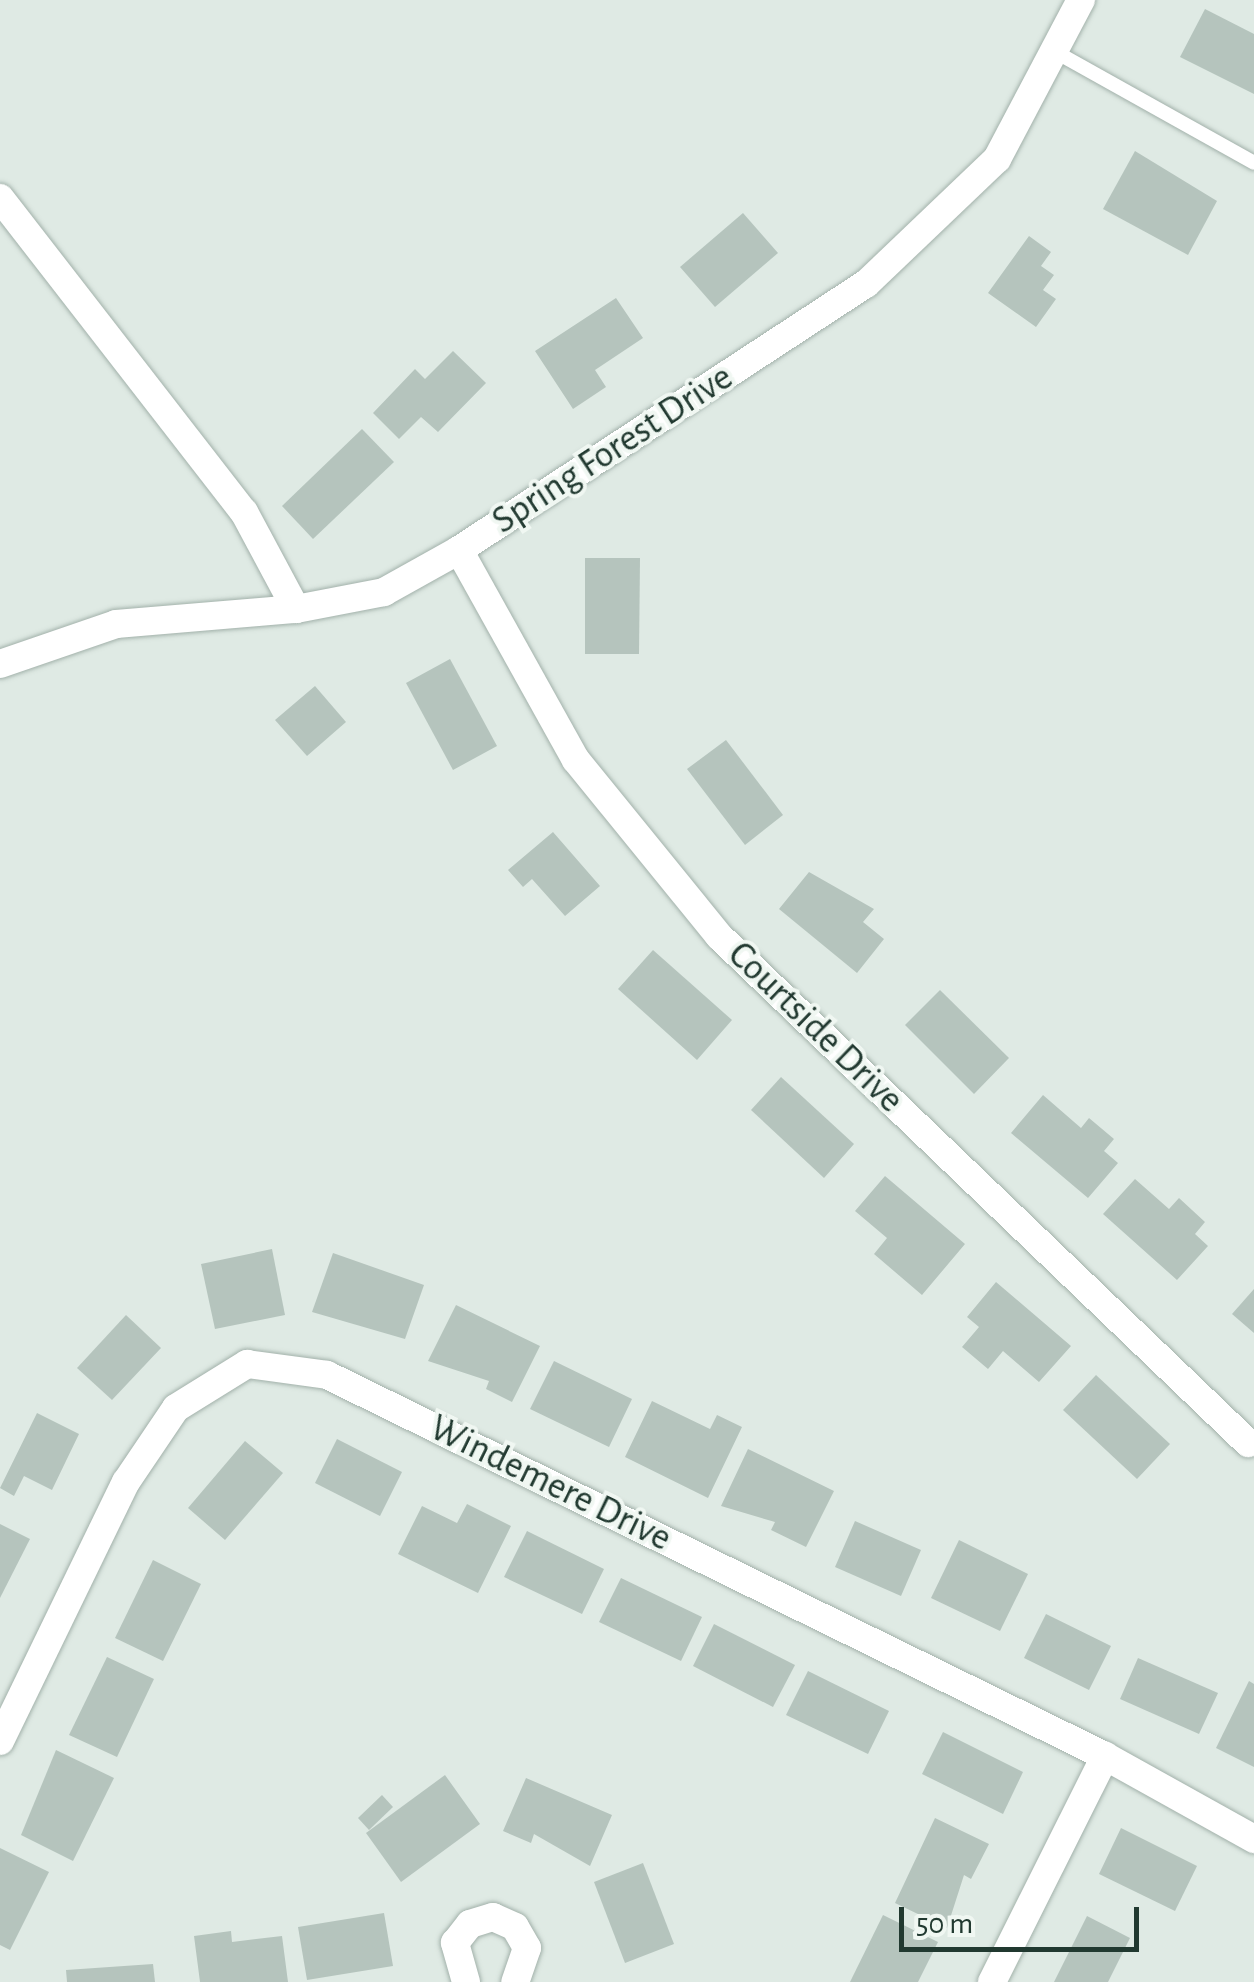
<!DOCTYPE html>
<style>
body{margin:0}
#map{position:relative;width:1254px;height:1982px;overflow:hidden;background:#dfeae4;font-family:"Alegreya Sans",sans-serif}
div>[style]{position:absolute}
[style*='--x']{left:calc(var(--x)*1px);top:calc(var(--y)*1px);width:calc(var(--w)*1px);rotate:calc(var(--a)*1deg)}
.building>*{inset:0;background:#b5c4bd}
.roads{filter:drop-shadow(0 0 2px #a2b1aa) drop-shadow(0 0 2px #a2b1aa)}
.lane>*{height:14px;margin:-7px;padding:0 7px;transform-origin:7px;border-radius:7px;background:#fff}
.street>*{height:28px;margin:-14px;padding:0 14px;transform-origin:14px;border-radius:14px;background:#fff}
span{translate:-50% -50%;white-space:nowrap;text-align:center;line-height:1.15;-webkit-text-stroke:8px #f0f7f2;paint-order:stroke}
.street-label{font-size:38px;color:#213930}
.scale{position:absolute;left:899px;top:1907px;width:240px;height:45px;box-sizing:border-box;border:5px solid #213930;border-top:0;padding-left:12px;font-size:30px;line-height:35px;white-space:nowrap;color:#213930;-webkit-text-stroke:8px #f0f7f2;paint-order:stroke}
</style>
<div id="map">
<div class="building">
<div style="clip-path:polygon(1205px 9px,1254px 34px,1254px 94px,1180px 57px)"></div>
<div style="clip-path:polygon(1135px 151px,1217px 201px,1188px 255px,1103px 209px)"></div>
<div style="clip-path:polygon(743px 213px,778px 253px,715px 307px,680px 267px)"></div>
<div style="clip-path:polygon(1029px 236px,1051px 252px,1041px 266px,1054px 275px,1043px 290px,1056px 299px,1036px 327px,988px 293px)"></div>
<div style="clip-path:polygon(616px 298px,643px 338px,595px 370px,606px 387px,573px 409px,535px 351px)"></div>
<div style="clip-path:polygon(453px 351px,486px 383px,438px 432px,421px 417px,399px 439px,373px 413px,415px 369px,425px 379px)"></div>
<div style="clip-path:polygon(362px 429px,394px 462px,313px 539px,282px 506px)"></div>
<div style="clip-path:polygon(585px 558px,640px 558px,639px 654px,585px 654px)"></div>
<div style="clip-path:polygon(450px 659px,497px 746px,453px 770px,406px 683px)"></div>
<div style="clip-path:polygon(315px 686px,346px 722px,307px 756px,275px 720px)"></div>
<div style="clip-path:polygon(726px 740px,783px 815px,745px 845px,687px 769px)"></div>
<div style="clip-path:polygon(553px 832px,600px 886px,565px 916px,532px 879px,523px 887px,508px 870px)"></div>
<div style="clip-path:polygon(809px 872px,874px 909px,863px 922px,884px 939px,857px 973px,779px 909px)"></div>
<div style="clip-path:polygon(653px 950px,732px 1020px,697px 1060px,618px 989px)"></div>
<div style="clip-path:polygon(940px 990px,1009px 1058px,974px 1094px,905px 1025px)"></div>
<div style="clip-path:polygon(781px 1077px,854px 1144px,824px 1178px,751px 1110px)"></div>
<div style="clip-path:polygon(1043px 1095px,1081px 1128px,1089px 1118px,1114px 1139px,1104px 1151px,1118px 1163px,1088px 1198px,1011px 1133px)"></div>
<div style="clip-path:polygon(885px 1176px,965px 1244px,922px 1295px,874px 1254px,887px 1238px,855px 1211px)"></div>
<div style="clip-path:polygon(1135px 1179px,1169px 1209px,1179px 1198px,1205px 1222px,1195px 1234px,1208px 1246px,1177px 1280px,1103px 1214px)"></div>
<div style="clip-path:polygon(272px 1249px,285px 1315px,215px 1329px,201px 1264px)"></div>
<div style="clip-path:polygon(333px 1253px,424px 1285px,405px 1339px,312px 1312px)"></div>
<div style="clip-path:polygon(996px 1282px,1071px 1346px,1039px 1382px,1003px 1351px,988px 1369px,962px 1347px,979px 1327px,967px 1317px)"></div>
<div style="clip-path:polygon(1254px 1289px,1254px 1333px,1232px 1314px)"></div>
<div style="clip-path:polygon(456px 1305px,540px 1346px,512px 1402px,486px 1389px,489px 1381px,428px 1361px)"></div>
<div style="clip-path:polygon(126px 1315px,161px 1348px,112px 1400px,77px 1368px)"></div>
<div style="clip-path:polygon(554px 1361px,632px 1399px,609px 1447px,530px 1409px)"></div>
<div style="clip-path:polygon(1096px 1375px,1170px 1444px,1137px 1479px,1063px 1410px)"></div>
<div style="clip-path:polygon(652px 1401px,710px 1429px,717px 1415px,742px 1427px,708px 1498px,625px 1457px)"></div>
<div style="clip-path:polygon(37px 1413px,79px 1434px,52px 1490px,24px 1476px,14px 1496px,0 1488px)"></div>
<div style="clip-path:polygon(337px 1439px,402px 1472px,380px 1516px,315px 1483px)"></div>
<div style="clip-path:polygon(245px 1441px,283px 1473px,225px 1540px,188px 1508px)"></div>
<div style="clip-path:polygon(748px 1449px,834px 1491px,806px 1547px,771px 1530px,775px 1522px,721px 1506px)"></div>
<div style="clip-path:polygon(467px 1504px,511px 1526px,478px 1593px,398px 1554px,422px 1506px,457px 1523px)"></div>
<div style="clip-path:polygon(855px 1521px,921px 1550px,901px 1596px,835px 1567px)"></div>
<div style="clip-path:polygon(0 1524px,30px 1539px,0 1598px)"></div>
<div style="clip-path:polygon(527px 1531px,604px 1569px,582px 1614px,504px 1577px)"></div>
<div style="clip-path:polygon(959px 1540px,1028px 1574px,1000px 1631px,931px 1598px)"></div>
<div style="clip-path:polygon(153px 1560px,201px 1584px,163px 1661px,115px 1638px)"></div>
<div style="clip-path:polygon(621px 1578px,702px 1617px,681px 1661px,599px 1622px)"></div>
<div style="clip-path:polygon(1046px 1614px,1111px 1646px,1089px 1690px,1024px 1658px)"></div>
<div style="clip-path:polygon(714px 1624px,795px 1665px,773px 1707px,693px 1666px)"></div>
<div style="clip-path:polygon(107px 1657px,154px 1679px,117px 1757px,69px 1735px)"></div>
<div style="clip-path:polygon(1138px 1658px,1218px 1693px,1199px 1734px,1120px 1699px)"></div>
<div style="clip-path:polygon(808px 1671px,889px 1711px,868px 1754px,786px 1715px)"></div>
<div style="clip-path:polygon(1249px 1681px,1254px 1684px,1254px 1767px,1216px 1748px)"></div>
<div style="clip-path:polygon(943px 1732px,1023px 1772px,1003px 1814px,922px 1774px)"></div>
<div style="clip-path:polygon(56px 1750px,114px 1778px,73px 1861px,21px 1835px)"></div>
<div style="clip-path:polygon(445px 1775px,480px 1824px,401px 1882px,366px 1833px)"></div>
<div style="clip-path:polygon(526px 1778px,612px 1815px,590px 1866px,534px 1834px,531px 1843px,503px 1831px)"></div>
<div style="clip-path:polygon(382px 1795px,393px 1807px,369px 1830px,358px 1818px)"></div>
<div style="clip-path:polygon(935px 1818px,989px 1844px,971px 1879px,964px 1875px,947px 1928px,895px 1903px)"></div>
<div style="clip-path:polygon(1121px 1828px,1197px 1866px,1175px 1911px,1099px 1874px)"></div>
<div style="clip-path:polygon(0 1848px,49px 1872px,10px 1950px,0 1945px)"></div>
<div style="clip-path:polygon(643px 1863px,674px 1944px,625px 1963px,594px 1882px)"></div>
<div style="clip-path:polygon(384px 1913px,393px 1966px,307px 1980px,298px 1927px)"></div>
<div style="clip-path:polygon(883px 1915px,938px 1942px,918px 1982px,850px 1982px)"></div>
<div style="clip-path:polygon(1087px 1916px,1130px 1938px,1108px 1982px,1054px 1982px)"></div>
<div style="clip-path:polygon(231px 1931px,232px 1942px,282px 1936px,288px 1982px,200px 1982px,194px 1936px)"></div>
<div style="clip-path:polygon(153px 1964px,155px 1982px,67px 1982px,66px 1970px)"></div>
</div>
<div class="roads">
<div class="lane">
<div style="--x:1054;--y:51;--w:229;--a:29.2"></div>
</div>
<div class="street">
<div style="--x:0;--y:198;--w:398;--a:52.2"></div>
<div style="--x:244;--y:512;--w:110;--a:61.8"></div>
<div style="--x:459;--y:550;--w:240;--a:60.9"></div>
<div style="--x:576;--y:760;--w:227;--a:50.9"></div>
<div style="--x:719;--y:936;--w:733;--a:43.78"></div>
<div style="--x:0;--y:664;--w:123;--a:-19"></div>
<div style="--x:116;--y:624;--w:181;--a:-4.8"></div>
<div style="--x:296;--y:609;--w:90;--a:-10.9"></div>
<div style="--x:384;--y:592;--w:86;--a:-29.2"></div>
<div style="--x:459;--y:550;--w:486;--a:-33.2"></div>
<div style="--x:866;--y:284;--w:181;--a:-43.7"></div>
<div style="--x:997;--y:159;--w:180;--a:-62.2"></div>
<div style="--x:0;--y:1741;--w:288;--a:-64.1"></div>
<div style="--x:126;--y:1482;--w:89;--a:-56"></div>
<div style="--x:176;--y:1408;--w:84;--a:-31.8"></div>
<div style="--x:247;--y:1364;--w:81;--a:7.8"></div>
<div style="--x:327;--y:1375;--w:866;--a:26.09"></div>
<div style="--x:1105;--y:1756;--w:171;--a:29.1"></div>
<div style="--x:466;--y:1982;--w:41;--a:-105.8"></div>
<div style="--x:455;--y:1943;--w:24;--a:-52"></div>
<div style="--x:470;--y:1924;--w:24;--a:-17"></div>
<div style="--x:493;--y:1917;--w:24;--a:24"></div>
<div style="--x:515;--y:1927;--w:24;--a:60"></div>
<div style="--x:527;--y:1948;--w:36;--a:109"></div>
<div style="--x:992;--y:1982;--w:253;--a:-63.4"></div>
</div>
</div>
<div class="street-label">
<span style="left:613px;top:450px;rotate:-33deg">Spring Forest Drive</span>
<span style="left:815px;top:1028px;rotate:44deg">Courtside Drive</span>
<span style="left:550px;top:1484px;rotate:26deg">Windemere Drive</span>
</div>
<div class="scale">50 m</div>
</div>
